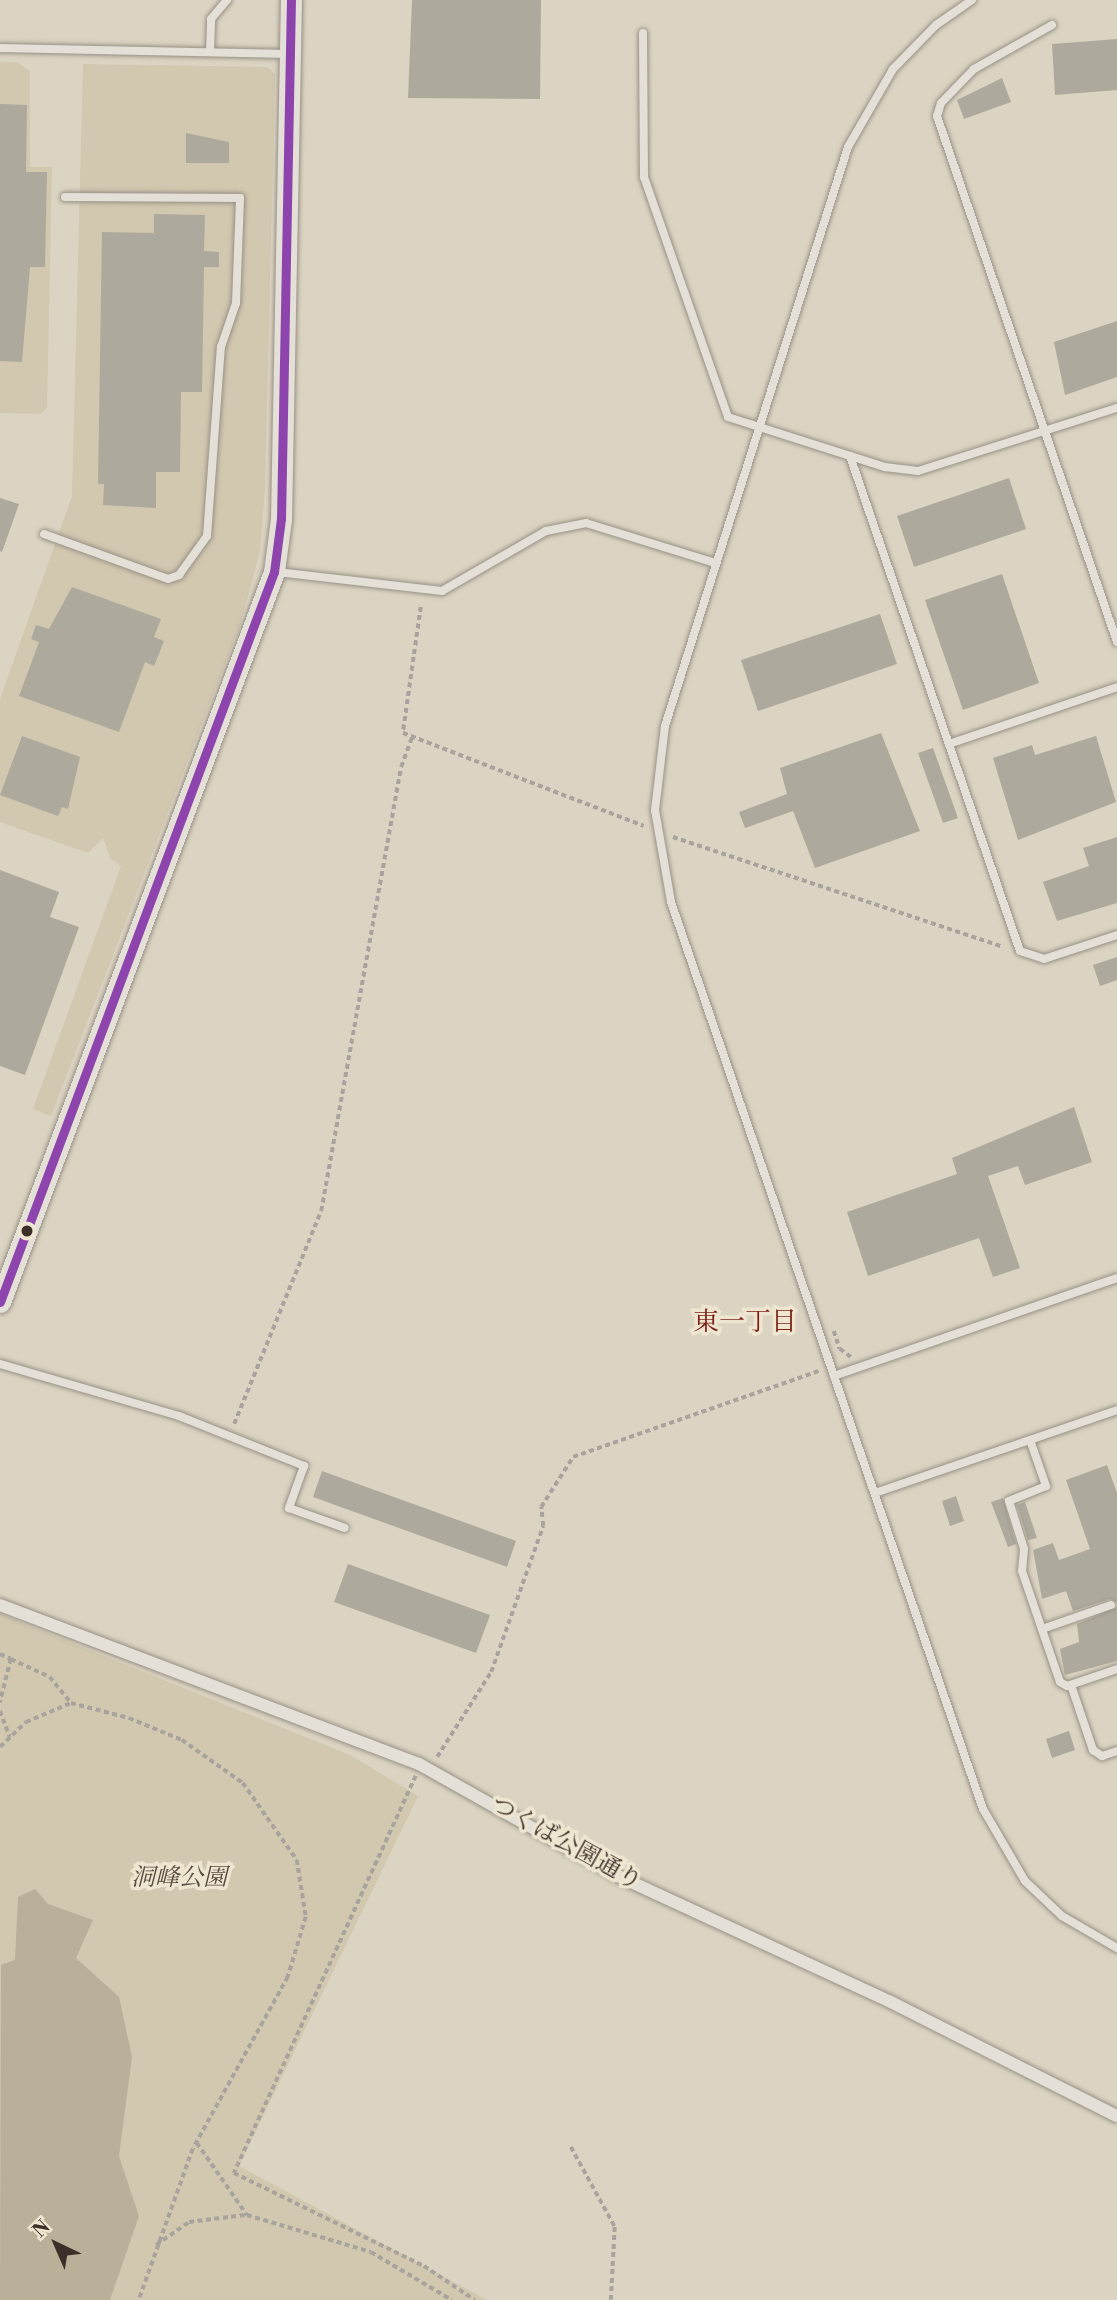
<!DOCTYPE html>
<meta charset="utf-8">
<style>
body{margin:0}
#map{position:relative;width:1117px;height:2300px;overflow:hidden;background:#dcd4c2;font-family:"Libre Bodoni","Noto Serif JP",serif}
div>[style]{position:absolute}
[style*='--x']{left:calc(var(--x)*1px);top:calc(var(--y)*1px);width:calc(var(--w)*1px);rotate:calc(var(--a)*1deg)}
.green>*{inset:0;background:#d2c7af}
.water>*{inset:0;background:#baaf99}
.building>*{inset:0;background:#aea99d}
.path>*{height:3.5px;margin-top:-1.75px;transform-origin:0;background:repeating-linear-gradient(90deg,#a8a49d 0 5px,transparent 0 8.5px)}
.roads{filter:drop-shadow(0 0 2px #979186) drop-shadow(0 0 2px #979186)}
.service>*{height:8px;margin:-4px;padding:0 4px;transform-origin:4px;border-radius:4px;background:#e4e0d7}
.pedestrian>*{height:12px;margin:-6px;padding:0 6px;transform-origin:6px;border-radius:6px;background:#e4e0d7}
.tertiary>*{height:21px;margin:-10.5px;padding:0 10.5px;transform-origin:10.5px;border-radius:10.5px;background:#e4e0d7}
.bus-1>*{height:9px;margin:-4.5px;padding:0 4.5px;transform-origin:4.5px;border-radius:4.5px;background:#8e44ad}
.dots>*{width:19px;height:19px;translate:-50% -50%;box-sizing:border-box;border:4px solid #efe6d1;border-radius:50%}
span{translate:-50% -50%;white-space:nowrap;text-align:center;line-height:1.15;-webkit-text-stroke:7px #efe6d1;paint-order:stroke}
.street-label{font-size:24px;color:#3c2f29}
.park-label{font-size:24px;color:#584b41;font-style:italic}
.neighbourhood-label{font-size:26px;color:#7a1f14}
.north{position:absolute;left:21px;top:2209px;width:70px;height:70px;-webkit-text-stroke:5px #efe6d1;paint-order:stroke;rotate:316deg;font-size:19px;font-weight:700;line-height:28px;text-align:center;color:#3c2f29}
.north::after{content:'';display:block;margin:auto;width:24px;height:32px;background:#3c2f29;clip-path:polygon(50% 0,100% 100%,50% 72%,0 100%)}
</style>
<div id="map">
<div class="green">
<div style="clip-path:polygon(0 62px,17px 62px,30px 71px,30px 167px,52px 167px,47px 408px,41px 414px,0 413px)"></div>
<div style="clip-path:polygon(83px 64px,267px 67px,275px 74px,265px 488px,260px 552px,240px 625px,51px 1116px,33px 1109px,121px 866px,111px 859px,103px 838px,88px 853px,0 822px,0 699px,72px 496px)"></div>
<div style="clip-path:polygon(0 1614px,350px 1755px,418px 1796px,239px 2166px,487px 2300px,0 2300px)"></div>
</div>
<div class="water">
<div style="clip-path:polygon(35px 1889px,48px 1904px,93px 1920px,76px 1958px,119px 1997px,132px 2057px,119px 2156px,139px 2216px,110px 2300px,0 2300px,1px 1965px,15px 1960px,18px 1897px)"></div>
</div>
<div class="building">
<div style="clip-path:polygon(412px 0,541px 0,540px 99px,408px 98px)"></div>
<div style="clip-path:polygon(1117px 39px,1117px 90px,1055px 95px,1052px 44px)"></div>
<div style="clip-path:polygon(1002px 78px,1011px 102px,964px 119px,957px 100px)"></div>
<div style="clip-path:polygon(0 104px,27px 105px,26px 172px,47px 172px,45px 267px,30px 267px,22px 362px,0 361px)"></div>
<div style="clip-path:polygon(186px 133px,229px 142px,229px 163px,186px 163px)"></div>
<div style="clip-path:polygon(154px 214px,205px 215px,204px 251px,219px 252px,219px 267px,204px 267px,202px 392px,181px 392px,180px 472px,156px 472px,156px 508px,103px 505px,104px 484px,98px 484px,102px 232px,154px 233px)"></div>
<div style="clip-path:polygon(1117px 321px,1117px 377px,1065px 395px,1054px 342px)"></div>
<div style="clip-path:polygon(1009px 478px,1026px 529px,914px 567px,897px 516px)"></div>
<div style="clip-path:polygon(0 498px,19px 504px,2px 552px,0 551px)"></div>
<div style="clip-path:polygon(1002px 574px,1039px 683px,963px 710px,925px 600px)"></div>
<div style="clip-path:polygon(72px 587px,161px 619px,154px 637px,164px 641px,154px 666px,145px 662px,119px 732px,19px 696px,39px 642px,31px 639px,36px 625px,49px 629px)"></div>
<div style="clip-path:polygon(880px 614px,897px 664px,758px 711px,741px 660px)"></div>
<div style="clip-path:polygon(881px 733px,920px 831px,815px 868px,793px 811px,745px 828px,739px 812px,787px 794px,780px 768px)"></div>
<div style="clip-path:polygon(22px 736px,80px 757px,68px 809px,62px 807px,58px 816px,0 795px)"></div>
<div style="clip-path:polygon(1096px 736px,1116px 802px,1018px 840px,993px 758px,1032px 745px,1035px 755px)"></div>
<div style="clip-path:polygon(933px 748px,958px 818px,943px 823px,918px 753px)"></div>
<div style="clip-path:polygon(1117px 837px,1117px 903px,1057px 921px,1043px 882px,1089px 866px,1083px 848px)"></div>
<div style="clip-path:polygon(0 870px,59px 892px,50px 917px,79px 927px,25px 1075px,0 1066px)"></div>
<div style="clip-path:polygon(1117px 957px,1117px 980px,1100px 986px,1093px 965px)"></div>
<div style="clip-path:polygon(1074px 1107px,1092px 1162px,1025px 1185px,1018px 1166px,988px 1176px,1020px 1268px,993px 1277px,979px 1238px,868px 1276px,847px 1212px,957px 1174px,952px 1158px)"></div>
<div style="clip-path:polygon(1107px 1465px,1117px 1493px,1117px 1603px,1110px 1599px,1073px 1611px,1066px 1591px,1042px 1599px,1033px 1550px,1053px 1543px,1059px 1560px,1090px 1549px,1066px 1480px)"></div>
<div style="clip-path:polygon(322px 1471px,516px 1541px,507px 1567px,313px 1497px)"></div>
<div style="clip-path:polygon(956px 1496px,964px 1521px,950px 1526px,942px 1501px)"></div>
<div style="clip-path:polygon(1003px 1498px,1016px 1544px,1008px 1547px,991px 1502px)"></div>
<div style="clip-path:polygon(1025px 1502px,1037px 1538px,1028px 1540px,1017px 1505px)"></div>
<div style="clip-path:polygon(348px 1564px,490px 1615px,476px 1653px,334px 1602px)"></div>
<div style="clip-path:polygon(1117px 1607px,1117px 1661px,1065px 1675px,1060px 1649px,1079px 1642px,1077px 1624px)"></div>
<div style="clip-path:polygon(1069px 1731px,1075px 1750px,1052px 1758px,1046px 1739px)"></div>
</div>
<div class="path">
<div style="--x:421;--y:607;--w:127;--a:98.1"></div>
<div style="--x:403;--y:733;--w:258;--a:21.1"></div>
<div style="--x:673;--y:837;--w:348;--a:18.4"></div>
<div style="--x:834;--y:1331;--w:19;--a:72"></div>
<div style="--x:840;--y:1349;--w:14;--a:36"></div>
<div style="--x:234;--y:1424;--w:230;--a:-67.8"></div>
<div style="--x:321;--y:1211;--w:451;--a:-79.8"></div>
<div style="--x:401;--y:767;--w:32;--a:-70"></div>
<div style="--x:0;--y:1654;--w:12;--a:24"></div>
<div style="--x:11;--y:1659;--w:45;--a:104"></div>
<div style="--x:11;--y:1659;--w:43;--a:24.8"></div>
<div style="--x:50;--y:1677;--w:33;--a:51"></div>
<div style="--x:0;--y:1711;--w:28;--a:69"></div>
<div style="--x:0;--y:1747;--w:36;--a:-44"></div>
<div style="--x:26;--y:1722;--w:49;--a:-22.9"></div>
<div style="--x:71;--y:1703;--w:60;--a:14.5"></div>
<div style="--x:129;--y:1718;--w:57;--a:22.5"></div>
<div style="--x:182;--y:1740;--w:75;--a:35.2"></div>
<div style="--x:243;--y:1783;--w:94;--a:55"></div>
<div style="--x:297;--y:1860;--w:58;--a:81"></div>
<div style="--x:306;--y:1917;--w:63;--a:106.7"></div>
<div style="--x:288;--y:1977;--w:196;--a:118.9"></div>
<div style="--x:193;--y:2149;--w:160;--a:109.7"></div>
<div style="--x:437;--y:1757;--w:101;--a:-57.6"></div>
<div style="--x:491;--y:1672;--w:155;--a:-70.4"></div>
<div style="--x:543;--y:1526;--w:19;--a:-96"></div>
<div style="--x:541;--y:1507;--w:59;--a:-57.4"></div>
<div style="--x:573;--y:1457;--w:263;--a:-19.3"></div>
<div style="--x:416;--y:1776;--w:437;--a:114.6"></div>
<div style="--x:234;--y:2173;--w:212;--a:26.1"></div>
<div style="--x:424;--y:2266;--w:61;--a:33.7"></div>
<div style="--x:197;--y:2143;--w:88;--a:55.2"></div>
<div style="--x:247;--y:2215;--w:129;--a:16.6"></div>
<div style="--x:371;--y:2252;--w:94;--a:30.7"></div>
<div style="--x:571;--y:2147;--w:91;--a:61.2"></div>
<div style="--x:615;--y:2227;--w:73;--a:93.1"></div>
<div style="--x:156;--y:2245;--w:40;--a:-34.9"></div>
<div style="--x:189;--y:2222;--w:56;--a:-7.1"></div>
</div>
<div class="roads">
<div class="service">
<div style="--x:972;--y:0;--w:44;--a:145.2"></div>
<div style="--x:936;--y:25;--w:62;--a:134.3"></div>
<div style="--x:893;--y:69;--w:90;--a:120"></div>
<div style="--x:848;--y:147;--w:607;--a:107.54"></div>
<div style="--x:665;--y:726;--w:85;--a:96.8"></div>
<div style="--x:655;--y:810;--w:93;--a:80.1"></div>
<div style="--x:671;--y:902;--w:959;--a:71.02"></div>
<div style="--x:983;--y:1809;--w:83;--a:59.7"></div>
<div style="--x:1025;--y:1881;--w:51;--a:43.4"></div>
<div style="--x:1062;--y:1916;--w:64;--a:30.2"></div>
<div style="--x:1052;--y:25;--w:90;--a:150.6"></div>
<div style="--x:974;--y:69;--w:47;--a:134.1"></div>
<div style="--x:941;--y:103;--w:14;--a:107"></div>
<div style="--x:937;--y:116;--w:556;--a:71.11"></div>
<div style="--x:643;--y:33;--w:144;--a:89.6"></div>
<div style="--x:644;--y:177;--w:254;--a:70.7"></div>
<div style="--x:728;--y:417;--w:165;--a:17.7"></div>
<div style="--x:885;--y:467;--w:33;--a:7"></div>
<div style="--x:918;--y:471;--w:209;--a:-17.6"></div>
<div style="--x:0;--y:48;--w:290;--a:1.2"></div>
<div style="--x:210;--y:52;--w:33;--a:-88"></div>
<div style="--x:211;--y:19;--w:25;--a:-50"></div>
<div style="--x:850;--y:456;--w:523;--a:71.05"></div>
<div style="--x:1020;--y:951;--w:25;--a:18"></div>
<div style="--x:1044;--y:959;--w:77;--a:-18.2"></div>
<div style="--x:44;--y:534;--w:132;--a:19.9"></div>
<div style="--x:168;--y:579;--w:12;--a:-20"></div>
<div style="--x:179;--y:575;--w:48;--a:-54.3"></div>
<div style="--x:207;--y:536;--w:190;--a:-85.8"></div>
<div style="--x:221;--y:347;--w:46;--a:-71.2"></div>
<div style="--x:236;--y:303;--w:105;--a:-87.8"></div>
<div style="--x:240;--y:198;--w:175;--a:-179.7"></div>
<div style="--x:277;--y:572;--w:166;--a:6.6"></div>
<div style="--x:442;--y:591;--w:120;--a:-30"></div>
<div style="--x:546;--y:531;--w:41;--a:-11.3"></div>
<div style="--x:586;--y:523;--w:135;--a:17.2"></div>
<div style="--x:949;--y:744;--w:177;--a:-18.7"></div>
<div style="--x:0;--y:1364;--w:186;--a:16.2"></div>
<div style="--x:179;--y:1416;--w:135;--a:21.8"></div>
<div style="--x:304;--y:1466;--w:45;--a:109.7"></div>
<div style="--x:289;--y:1508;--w:59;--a:19.7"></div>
<div style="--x:834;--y:1376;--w:299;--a:-19.1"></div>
<div style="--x:1030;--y:1440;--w:49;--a:70.8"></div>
<div style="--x:1046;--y:1486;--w:40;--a:158"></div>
<div style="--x:1009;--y:1501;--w:50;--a:72.6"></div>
<div style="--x:1024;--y:1549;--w:22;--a:95"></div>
<div style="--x:1022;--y:1571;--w:117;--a:71.1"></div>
<div style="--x:1060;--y:1682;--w:8;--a:30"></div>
<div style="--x:1067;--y:1686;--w:53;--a:-18.8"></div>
<div style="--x:875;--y:1493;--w:256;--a:-18.9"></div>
<div style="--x:1042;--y:1629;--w:73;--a:-19.2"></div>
<div style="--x:1071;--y:1685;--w:69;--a:71.3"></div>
<div style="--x:1093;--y:1750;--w:11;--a:34"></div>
<div style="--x:1102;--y:1756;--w:16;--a:-18"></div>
</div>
<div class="pedestrian">
<div style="--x:0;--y:1605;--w:448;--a:20.8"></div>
<div style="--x:419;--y:1764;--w:226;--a:29.4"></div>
<div style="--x:616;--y:1875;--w:303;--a:24.8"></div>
<div style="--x:891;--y:2002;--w:253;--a:26.8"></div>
</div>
<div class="tertiary">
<div style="--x:0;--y:1302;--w:780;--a:-69.43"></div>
<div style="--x:274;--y:572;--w:53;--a:-82.5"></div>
<div style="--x:281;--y:519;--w:519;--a:-88.9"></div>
</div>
</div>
<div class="bus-1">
<div style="--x:0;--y:1302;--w:780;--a:-69.43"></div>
<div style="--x:274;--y:572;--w:53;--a:-82.5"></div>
<div style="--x:281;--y:519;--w:519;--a:-88.9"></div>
</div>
<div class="dots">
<div style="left:27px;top:1231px;background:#3c2f29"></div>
</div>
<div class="street-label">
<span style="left:566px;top:1844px;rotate:29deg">つくば公園通り</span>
</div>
<div class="park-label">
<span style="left:179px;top:1879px">洞峰公園</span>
</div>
<div class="neighbourhood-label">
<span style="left:745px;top:1323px">東一丁目</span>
</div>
<div class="north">N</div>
</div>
